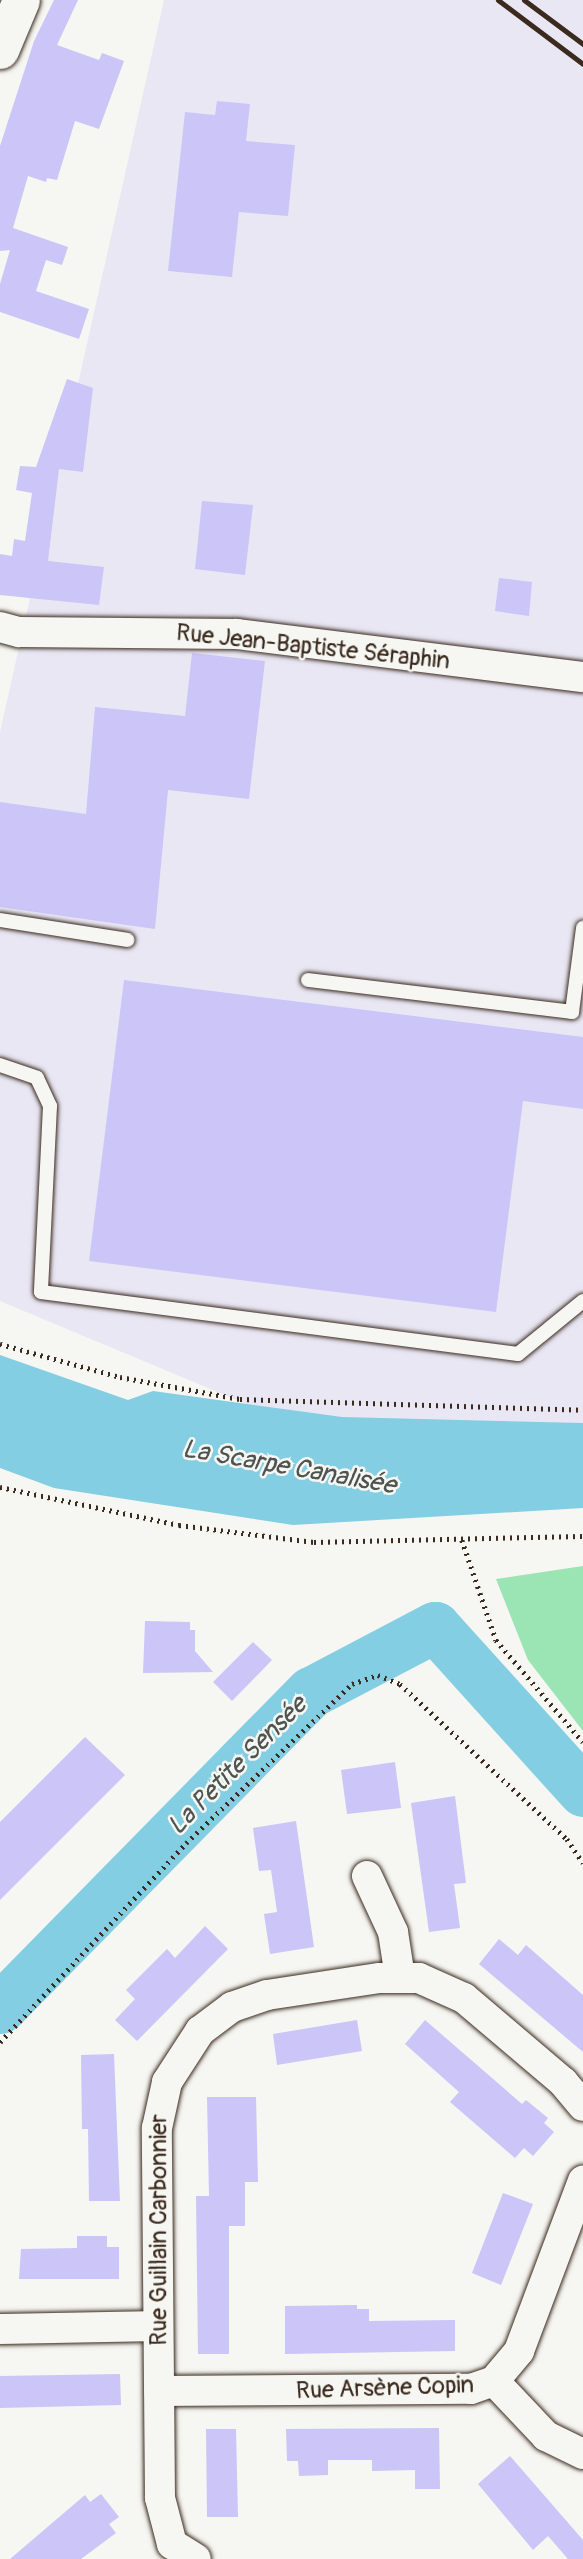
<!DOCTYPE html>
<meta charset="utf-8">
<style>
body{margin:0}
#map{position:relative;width:583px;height:2559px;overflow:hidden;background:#f6f6f2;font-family:Pangolin,sans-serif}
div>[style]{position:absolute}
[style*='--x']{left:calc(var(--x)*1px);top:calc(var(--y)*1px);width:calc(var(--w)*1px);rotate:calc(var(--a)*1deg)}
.built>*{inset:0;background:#e9e7f4}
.green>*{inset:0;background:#9be4b3}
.water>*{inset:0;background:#83cee3}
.river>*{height:51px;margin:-25.5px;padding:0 25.5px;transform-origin:25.5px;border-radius:25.5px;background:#83cee3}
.building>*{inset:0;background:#cbc5f8}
.path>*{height:4.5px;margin-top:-2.25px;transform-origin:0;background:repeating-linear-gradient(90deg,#3b2a1e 0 2px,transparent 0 7px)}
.roads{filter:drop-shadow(0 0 2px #3b2a1e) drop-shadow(0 0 2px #3b2a1e)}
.service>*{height:14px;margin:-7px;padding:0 7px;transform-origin:7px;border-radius:7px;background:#f6f6f2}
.minor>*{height:30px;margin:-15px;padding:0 15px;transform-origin:15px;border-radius:15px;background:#f6f6f2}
.tertiary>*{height:37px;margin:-18.5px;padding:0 18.5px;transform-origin:18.5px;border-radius:18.5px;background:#f6f6f2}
.rail>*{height:5px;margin:-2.5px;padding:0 2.5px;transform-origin:2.5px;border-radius:2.5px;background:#3b2a1e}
span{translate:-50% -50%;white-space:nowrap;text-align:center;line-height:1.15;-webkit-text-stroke:5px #f6f6f2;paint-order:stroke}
.street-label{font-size:24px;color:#3b2a1e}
.water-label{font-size:26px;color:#4d534f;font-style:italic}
</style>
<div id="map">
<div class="built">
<div style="clip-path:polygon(164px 0,583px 0,583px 1465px,390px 1464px,0 1301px,0 732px)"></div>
</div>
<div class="green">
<div style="clip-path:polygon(583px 1566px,583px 1731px,528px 1660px,496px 1579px)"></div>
</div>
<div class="water">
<div style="clip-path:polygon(0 1355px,128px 1400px,153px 1391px,342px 1417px,583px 1423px,583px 1508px,293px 1525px,54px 1488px,0 1468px)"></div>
</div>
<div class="river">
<div style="--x:0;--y:2008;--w:443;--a:-45.5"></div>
<div style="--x:311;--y:1692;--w:140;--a:-27.7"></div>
<div style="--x:435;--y:1627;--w:221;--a:47.9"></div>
</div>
<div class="building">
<div style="clip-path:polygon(54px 0,78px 0,57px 45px,99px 60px,102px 53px,124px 61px,99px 129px,75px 121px,57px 180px,47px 178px,46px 182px,28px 176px,13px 228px,68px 247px,62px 265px,46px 260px,36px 291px,89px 309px,79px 339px,0 312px,0 284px,10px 250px,0 251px,0 146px,34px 41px)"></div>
<div style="clip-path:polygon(217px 101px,250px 104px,246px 141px,295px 145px,288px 216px,239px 212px,232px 277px,168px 271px,185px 112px,215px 115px)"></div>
<div style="clip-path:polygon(67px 379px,93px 388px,83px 472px,59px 469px,48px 561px,104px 567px,99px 605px,0 595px,0 554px,12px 556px,14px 539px,25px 541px,32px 493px,16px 490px,20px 466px,36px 467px)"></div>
<div style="clip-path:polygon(202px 501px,253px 505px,245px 575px,195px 569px)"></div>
<div style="clip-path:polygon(499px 578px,532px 582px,529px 616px,495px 611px)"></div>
<div style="clip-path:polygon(192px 653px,265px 661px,249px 799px,168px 790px,155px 929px,0 907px,0 802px,86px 814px,95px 707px,185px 716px)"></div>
<div style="clip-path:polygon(124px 980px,583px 1037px,583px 1109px,523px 1101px,496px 1312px,89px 1261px)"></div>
<div style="clip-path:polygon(145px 1621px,190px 1622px,190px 1630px,195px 1630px,195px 1651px,213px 1672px,143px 1673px)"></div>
<div style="clip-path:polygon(253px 1642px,272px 1660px,232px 1701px,213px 1682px)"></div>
<div style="clip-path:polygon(85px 1737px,125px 1775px,0 1900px,0 1822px)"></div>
<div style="clip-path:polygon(395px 1762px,401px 1808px,347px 1814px,341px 1770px)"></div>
<div style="clip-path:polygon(455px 1796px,466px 1883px,454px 1884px,460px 1928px,429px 1932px,411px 1803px)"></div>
<div style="clip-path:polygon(296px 1821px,314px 1947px,270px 1954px,264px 1914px,277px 1912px,271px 1870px,259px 1871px,253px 1828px)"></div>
<div style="clip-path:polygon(205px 1926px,228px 1949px,137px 2041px,115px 2020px,135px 1999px,126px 1990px,167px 1949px,175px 1958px)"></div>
<div style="clip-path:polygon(499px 1939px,518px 1955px,526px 1945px,583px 1995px,583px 2052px,479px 1964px)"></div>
<div style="clip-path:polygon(357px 2020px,362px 2051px,277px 2065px,273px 2034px)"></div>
<div style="clip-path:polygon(425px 2020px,522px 2104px,526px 2100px,548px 2118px,544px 2123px,554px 2132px,533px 2156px,524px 2148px,515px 2158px,450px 2102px,459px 2092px,405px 2044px)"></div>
<div style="clip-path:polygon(114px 2054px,120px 2201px,89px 2201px,88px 2129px,82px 2129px,81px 2055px)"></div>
<div style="clip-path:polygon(207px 2097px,256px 2097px,258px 2182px,245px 2182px,245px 2226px,229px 2226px,229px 2354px,198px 2354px,196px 2196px,209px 2196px)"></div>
<div style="clip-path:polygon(503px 2193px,533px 2204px,501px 2285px,472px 2273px)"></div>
<div style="clip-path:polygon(77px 2236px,107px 2236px,107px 2247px,119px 2247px,119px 2279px,19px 2279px,21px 2249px,77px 2248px)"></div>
<div style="clip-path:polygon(357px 2305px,357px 2309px,369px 2309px,369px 2321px,455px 2320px,455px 2351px,285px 2354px,285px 2306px)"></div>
<div style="clip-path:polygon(120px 2374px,121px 2405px,0 2408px,0 2376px)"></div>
<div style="clip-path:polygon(439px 2428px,440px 2489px,415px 2489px,415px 2470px,372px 2471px,372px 2460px,328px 2460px,328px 2475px,299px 2476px,298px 2461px,287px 2461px,286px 2429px)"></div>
<div style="clip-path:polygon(206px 2429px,236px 2429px,238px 2517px,207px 2517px)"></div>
<div style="clip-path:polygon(510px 2456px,583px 2540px,583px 2559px,568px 2559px,548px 2536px,533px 2550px,478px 2484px)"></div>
<div style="clip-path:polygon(101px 2494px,119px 2517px,109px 2524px,116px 2533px,81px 2559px,10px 2559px,85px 2495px,90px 2502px)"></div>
</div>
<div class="path">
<div style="--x:0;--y:1344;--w:124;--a:15.4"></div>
<div style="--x:120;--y:1377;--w:122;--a:10.4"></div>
<div style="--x:240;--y:1399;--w:343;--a:1.8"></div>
<div style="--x:0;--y:1487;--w:183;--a:12"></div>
<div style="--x:179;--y:1525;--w:136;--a:7.2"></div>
<div style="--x:314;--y:1542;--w:269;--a:-1.3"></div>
<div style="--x:462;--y:1540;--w:106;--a:71.2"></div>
<div style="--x:496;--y:1640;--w:134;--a:49.5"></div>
<div style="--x:0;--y:2042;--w:272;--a:-46.9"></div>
<div style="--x:186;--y:1843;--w:230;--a:-43.8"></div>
<div style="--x:352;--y:1684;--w:28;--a:-19"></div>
<div style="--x:378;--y:1675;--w:24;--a:22"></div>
<div style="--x:400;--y:1684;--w:228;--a:42.9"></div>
<div style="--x:567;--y:1839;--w:29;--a:56"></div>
</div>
<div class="roads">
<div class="service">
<div style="--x:0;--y:920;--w:129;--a:8.9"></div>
<div style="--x:308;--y:980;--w:266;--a:6.9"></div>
<div style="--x:572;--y:1012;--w:85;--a:-82.5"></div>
<div style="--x:0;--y:1065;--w:39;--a:19"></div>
<div style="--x:37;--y:1078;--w:31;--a:65"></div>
<div style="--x:50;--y:1106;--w:186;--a:92.8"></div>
<div style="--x:41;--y:1292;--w:481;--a:7.4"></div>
<div style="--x:518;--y:1354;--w:84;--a:-39.2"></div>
</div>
<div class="minor">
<div style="--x:0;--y:627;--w:20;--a:15"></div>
<div style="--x:19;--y:632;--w:218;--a:0.5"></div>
<div style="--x:237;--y:634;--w:349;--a:7.1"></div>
<div style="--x:367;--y:1876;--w:62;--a:65.1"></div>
<div style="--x:393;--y:1932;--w:46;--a:81.2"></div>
<div style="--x:0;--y:2329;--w:158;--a:-1.1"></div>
<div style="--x:494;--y:2381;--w:39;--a:-50"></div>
<div style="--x:519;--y:2351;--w:182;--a:-69.4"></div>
<div style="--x:159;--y:2391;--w:312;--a:-0.4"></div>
<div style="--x:471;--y:2389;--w:24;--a:-19"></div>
<div style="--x:494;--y:2381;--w:76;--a:46.6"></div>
<div style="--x:546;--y:2436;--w:41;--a:25.9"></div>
<div style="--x:172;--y:2544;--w:48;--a:-104.6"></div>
<div style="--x:160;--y:2498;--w:370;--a:-90.5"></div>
<div style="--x:157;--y:2128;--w:47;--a:-77.7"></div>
<div style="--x:167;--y:2082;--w:61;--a:-57.1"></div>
<div style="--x:200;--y:2031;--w:40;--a:-37"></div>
<div style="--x:232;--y:2007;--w:37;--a:-19"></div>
<div style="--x:267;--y:1995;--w:114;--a:-8.6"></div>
<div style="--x:380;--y:1978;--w:39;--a:0"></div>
<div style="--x:419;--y:1978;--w:49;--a:24"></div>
<div style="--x:464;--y:1998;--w:130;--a:40.3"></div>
<div style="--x:563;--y:2082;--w:31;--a:50"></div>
<div style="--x:172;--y:2544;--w:28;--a:32"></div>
</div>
<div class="tertiary">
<div style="--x:0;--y:50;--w:54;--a:-67.2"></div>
</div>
</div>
<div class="rail">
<div style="--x:498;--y:0;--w:106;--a:37"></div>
<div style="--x:524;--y:0;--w:74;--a:36.7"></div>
</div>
<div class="street-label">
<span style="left:313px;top:647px;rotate:6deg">Rue Jean-Baptiste Séraphin</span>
<span style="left:159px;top:2230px;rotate:-90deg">Rue Guillain Carbonnier</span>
<span style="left:385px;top:2388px;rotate:-2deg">Rue Arsène Copin</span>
</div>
<div class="water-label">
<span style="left:289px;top:1468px;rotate:10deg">La Scarpe Canalisée</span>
<span style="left:238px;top:1766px;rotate:-45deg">La Petite Sensée</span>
</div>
</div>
